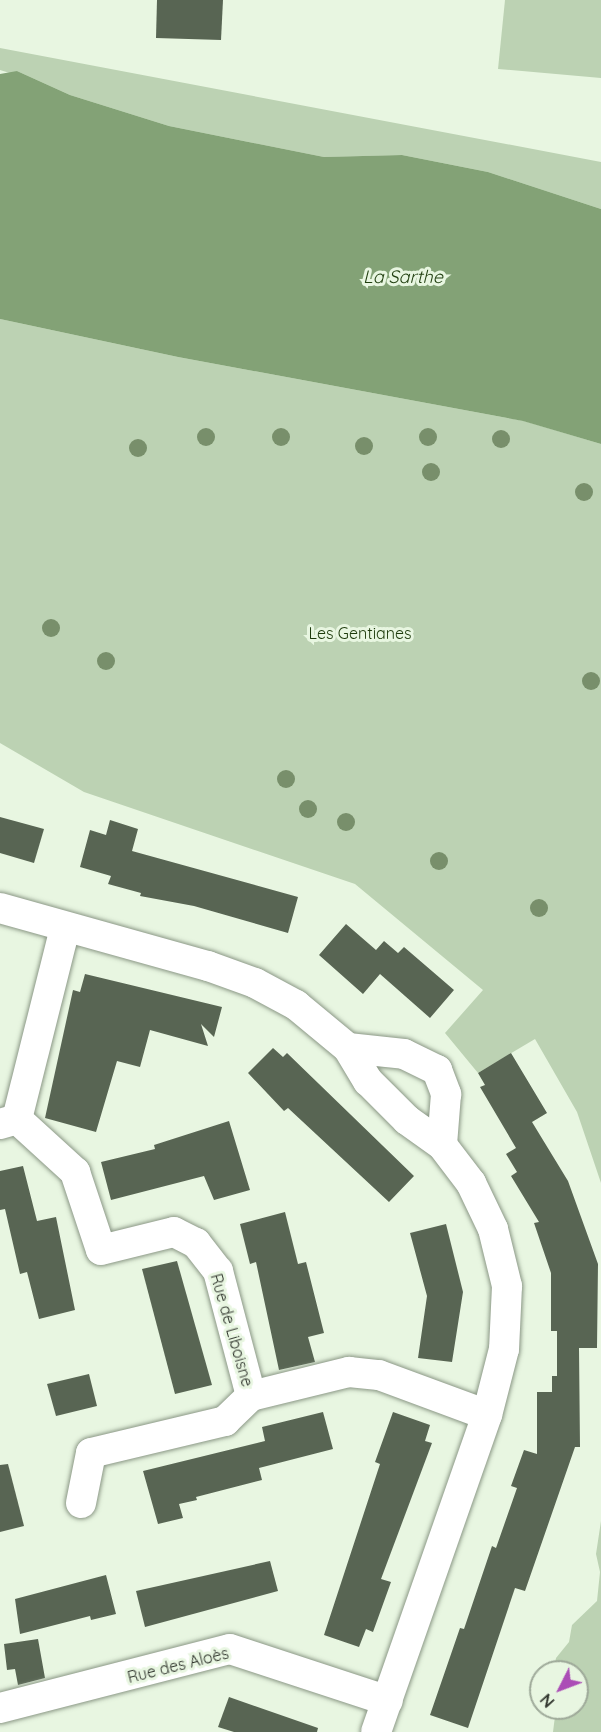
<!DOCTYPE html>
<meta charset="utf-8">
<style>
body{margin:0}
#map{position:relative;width:601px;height:1732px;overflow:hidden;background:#e8f6e1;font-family:Quicksand,sans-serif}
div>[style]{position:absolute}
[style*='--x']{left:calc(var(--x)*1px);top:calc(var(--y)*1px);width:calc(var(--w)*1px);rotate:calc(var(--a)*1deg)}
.green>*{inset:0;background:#bcd2b3}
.water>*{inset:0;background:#83a276}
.building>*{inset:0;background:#586553}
.roads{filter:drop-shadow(0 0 2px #8b9886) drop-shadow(0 0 2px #8b9886)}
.minor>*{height:30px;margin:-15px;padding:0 15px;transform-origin:15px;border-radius:15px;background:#fff}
.trees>*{width:18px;height:18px;margin:-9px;border-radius:50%;background:#788f6b}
span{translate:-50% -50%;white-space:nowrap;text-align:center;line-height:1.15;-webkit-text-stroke:6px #e8f6e1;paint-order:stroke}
.park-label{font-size:16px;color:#1c3a0a}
.street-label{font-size:16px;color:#30352d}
.water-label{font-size:18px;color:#1e3d0d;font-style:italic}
.north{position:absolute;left:529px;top:1660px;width:60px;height:60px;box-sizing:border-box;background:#e8f6e1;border:2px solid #9ea999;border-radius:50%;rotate:228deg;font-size:16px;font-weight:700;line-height:24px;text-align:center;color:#30352d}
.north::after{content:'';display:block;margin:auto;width:21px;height:27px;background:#ab4db6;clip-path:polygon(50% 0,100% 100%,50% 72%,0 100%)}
</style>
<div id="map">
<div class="green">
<div style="clip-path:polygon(505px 0,601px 0,601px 78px,498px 69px)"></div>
<div style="clip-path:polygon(0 48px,601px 162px,601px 209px,488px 172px,402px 155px,324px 157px,169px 126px,70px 95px,17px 71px,13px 74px,0 70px)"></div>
<div style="clip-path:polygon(0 319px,178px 357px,524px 421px,601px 444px,601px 1183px,577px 1112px,535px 1039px,478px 1073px,445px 1033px,483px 990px,355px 884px,84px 792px,0 743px)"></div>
<div style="clip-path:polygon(601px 1521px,601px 1732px,553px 1732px,556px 1708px,577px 1708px,577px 1672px,554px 1672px,556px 1658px,569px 1642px,572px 1625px,597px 1601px,600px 1572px,596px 1554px)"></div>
</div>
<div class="water">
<div style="clip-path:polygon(17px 71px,70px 95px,169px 126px,324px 157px,402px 155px,488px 172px,601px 209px,601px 444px,523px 421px,178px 357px,0 319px,0 74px)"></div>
</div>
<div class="building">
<div style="clip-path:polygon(157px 0,223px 0,221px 40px,156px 38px)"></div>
<div style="clip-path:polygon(0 817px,44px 829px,34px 863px,0 853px)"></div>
<div style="clip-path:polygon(110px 820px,138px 829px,132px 851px,298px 897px,288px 933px,194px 906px,140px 896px,141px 893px,108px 884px,111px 876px,80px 867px,90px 830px,106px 835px)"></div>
<div style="clip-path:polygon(346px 924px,376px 950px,384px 941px,398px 953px,404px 947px,454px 990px,430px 1018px,380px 974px,363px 994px,319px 955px)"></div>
<div style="clip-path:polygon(85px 974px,222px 1007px,214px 1037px,201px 1024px,208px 1046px,150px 1030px,140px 1067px,117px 1061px,96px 1132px,45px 1118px,73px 990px,80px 992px)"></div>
<div style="clip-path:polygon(273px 1048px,283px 1057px,287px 1053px,414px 1176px,389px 1202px,288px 1108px,284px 1111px,248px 1073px)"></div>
<div style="clip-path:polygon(511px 1053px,547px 1113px,532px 1122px,568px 1181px,598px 1264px,597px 1348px,579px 1348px,580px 1447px,575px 1447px,525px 1591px,515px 1588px,468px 1728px,430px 1715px,460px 1628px,464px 1629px,492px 1546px,496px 1548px,517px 1488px,511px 1486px,524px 1450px,537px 1454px,537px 1392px,552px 1392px,552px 1376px,557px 1376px,557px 1331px,551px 1331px,551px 1273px,534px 1223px,539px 1222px,511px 1176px,517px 1172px,506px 1154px,516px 1148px,480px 1087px,485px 1085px,478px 1073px)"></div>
<div style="clip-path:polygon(229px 1121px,250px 1190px,214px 1200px,204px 1176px,111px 1200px,101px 1162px,155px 1149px,154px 1145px)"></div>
<div style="clip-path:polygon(23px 1166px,37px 1221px,56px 1217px,75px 1310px,39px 1319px,27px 1272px,20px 1274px,5px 1209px,0 1210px,0 1171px)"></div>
<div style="clip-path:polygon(285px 1212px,298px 1264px,306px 1262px,324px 1333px,308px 1337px,315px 1362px,279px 1370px,256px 1262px,250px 1264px,240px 1224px)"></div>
<div style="clip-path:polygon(446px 1224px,463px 1292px,452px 1362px,418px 1358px,427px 1296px,410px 1233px)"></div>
<div style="clip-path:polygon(177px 1261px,212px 1385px,175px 1394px,142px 1269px)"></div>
<div style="clip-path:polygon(89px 1374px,97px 1406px,56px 1416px,47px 1384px)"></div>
<div style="clip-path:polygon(323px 1412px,333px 1449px,259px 1468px,262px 1480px,196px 1497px,197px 1500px,179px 1504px,183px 1518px,158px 1524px,143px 1471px,265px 1441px,262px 1427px)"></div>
<div style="clip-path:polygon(393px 1412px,430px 1425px,425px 1441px,432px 1443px,381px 1579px,391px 1582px,373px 1632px,366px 1629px,359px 1647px,324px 1635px,380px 1464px,375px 1462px)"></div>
<div style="clip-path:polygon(8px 1464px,24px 1526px,0 1532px,0 1465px)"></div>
<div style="clip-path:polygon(270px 1561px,278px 1591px,145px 1627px,136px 1591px)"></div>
<div style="clip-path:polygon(106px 1575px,116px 1614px,91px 1620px,90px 1616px,20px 1634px,15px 1599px)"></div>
<div style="clip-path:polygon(38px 1639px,45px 1678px,18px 1685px,15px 1669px,7px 1670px,4px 1644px)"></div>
<div style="clip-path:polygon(229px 1697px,318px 1728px,317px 1732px,234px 1732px,218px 1727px)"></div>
</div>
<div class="roads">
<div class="minor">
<div style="--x:0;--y:908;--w:216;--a:15.6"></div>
<div style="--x:208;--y:966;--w:50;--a:19.9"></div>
<div style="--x:255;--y:983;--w:47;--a:28.2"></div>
<div style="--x:296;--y:1005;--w:67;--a:39.6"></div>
<div style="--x:348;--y:1048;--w:39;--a:59"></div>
<div style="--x:368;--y:1081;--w:55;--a:45"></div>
<div style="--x:407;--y:1120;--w:43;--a:35.5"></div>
<div style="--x:442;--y:1145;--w:48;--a:52.7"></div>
<div style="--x:471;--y:1183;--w:51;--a:64.4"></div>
<div style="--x:493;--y:1229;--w:59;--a:76.2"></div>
<div style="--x:507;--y:1286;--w:63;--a:92.7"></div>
<div style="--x:504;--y:1349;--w:68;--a:104.4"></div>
<div style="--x:487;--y:1415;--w:336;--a:109.3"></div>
<div style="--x:348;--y:1048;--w:56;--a:6.1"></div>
<div style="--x:404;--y:1054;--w:37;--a:26"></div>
<div style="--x:437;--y:1070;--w:26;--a:69"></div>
<div style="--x:446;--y:1094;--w:51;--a:94.5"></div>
<div style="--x:17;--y:1119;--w:79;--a:42.4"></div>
<div style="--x:75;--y:1172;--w:82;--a:71.6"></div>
<div style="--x:101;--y:1250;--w:75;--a:-13.9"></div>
<div style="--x:174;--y:1232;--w:25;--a:27"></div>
<div style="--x:196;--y:1243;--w:36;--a:52"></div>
<div style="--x:218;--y:1271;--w:129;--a:75.2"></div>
<div style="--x:0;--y:1124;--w:18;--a:-16"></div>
<div style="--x:17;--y:1119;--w:197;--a:-75.9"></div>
<div style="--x:81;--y:1503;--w:51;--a:-78.7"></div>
<div style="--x:91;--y:1453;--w:138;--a:-13.4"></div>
<div style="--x:225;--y:1421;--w:36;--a:-44"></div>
<div style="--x:251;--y:1396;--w:101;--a:-13.8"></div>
<div style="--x:349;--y:1372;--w:30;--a:6"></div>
<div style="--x:379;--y:1375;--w:115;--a:20.3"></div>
<div style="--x:0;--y:1708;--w:237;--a:-14.4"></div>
<div style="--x:230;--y:1649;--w:166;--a:18.2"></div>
</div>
</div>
<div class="trees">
<div style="left:206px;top:437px"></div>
<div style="left:281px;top:437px"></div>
<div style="left:428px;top:437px"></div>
<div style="left:501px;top:439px"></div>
<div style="left:364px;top:446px"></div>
<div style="left:138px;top:448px"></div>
<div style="left:431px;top:472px"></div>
<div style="left:584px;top:492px"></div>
<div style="left:51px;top:628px"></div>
<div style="left:106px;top:661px"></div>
<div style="left:591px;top:681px"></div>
<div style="left:286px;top:779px"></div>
<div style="left:308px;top:809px"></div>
<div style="left:346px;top:822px"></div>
<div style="left:439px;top:861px"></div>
<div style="left:539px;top:908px"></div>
</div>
<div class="park-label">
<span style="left:360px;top:633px">Les Gentianes</span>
</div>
<div class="street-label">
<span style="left:232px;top:1330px;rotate:74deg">Rue de Liboisne</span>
<span style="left:178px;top:1665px;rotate:-14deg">Rue des Aloès</span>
</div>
<div class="water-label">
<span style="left:403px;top:277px">La Sarthe</span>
</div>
<div class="north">N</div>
</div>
